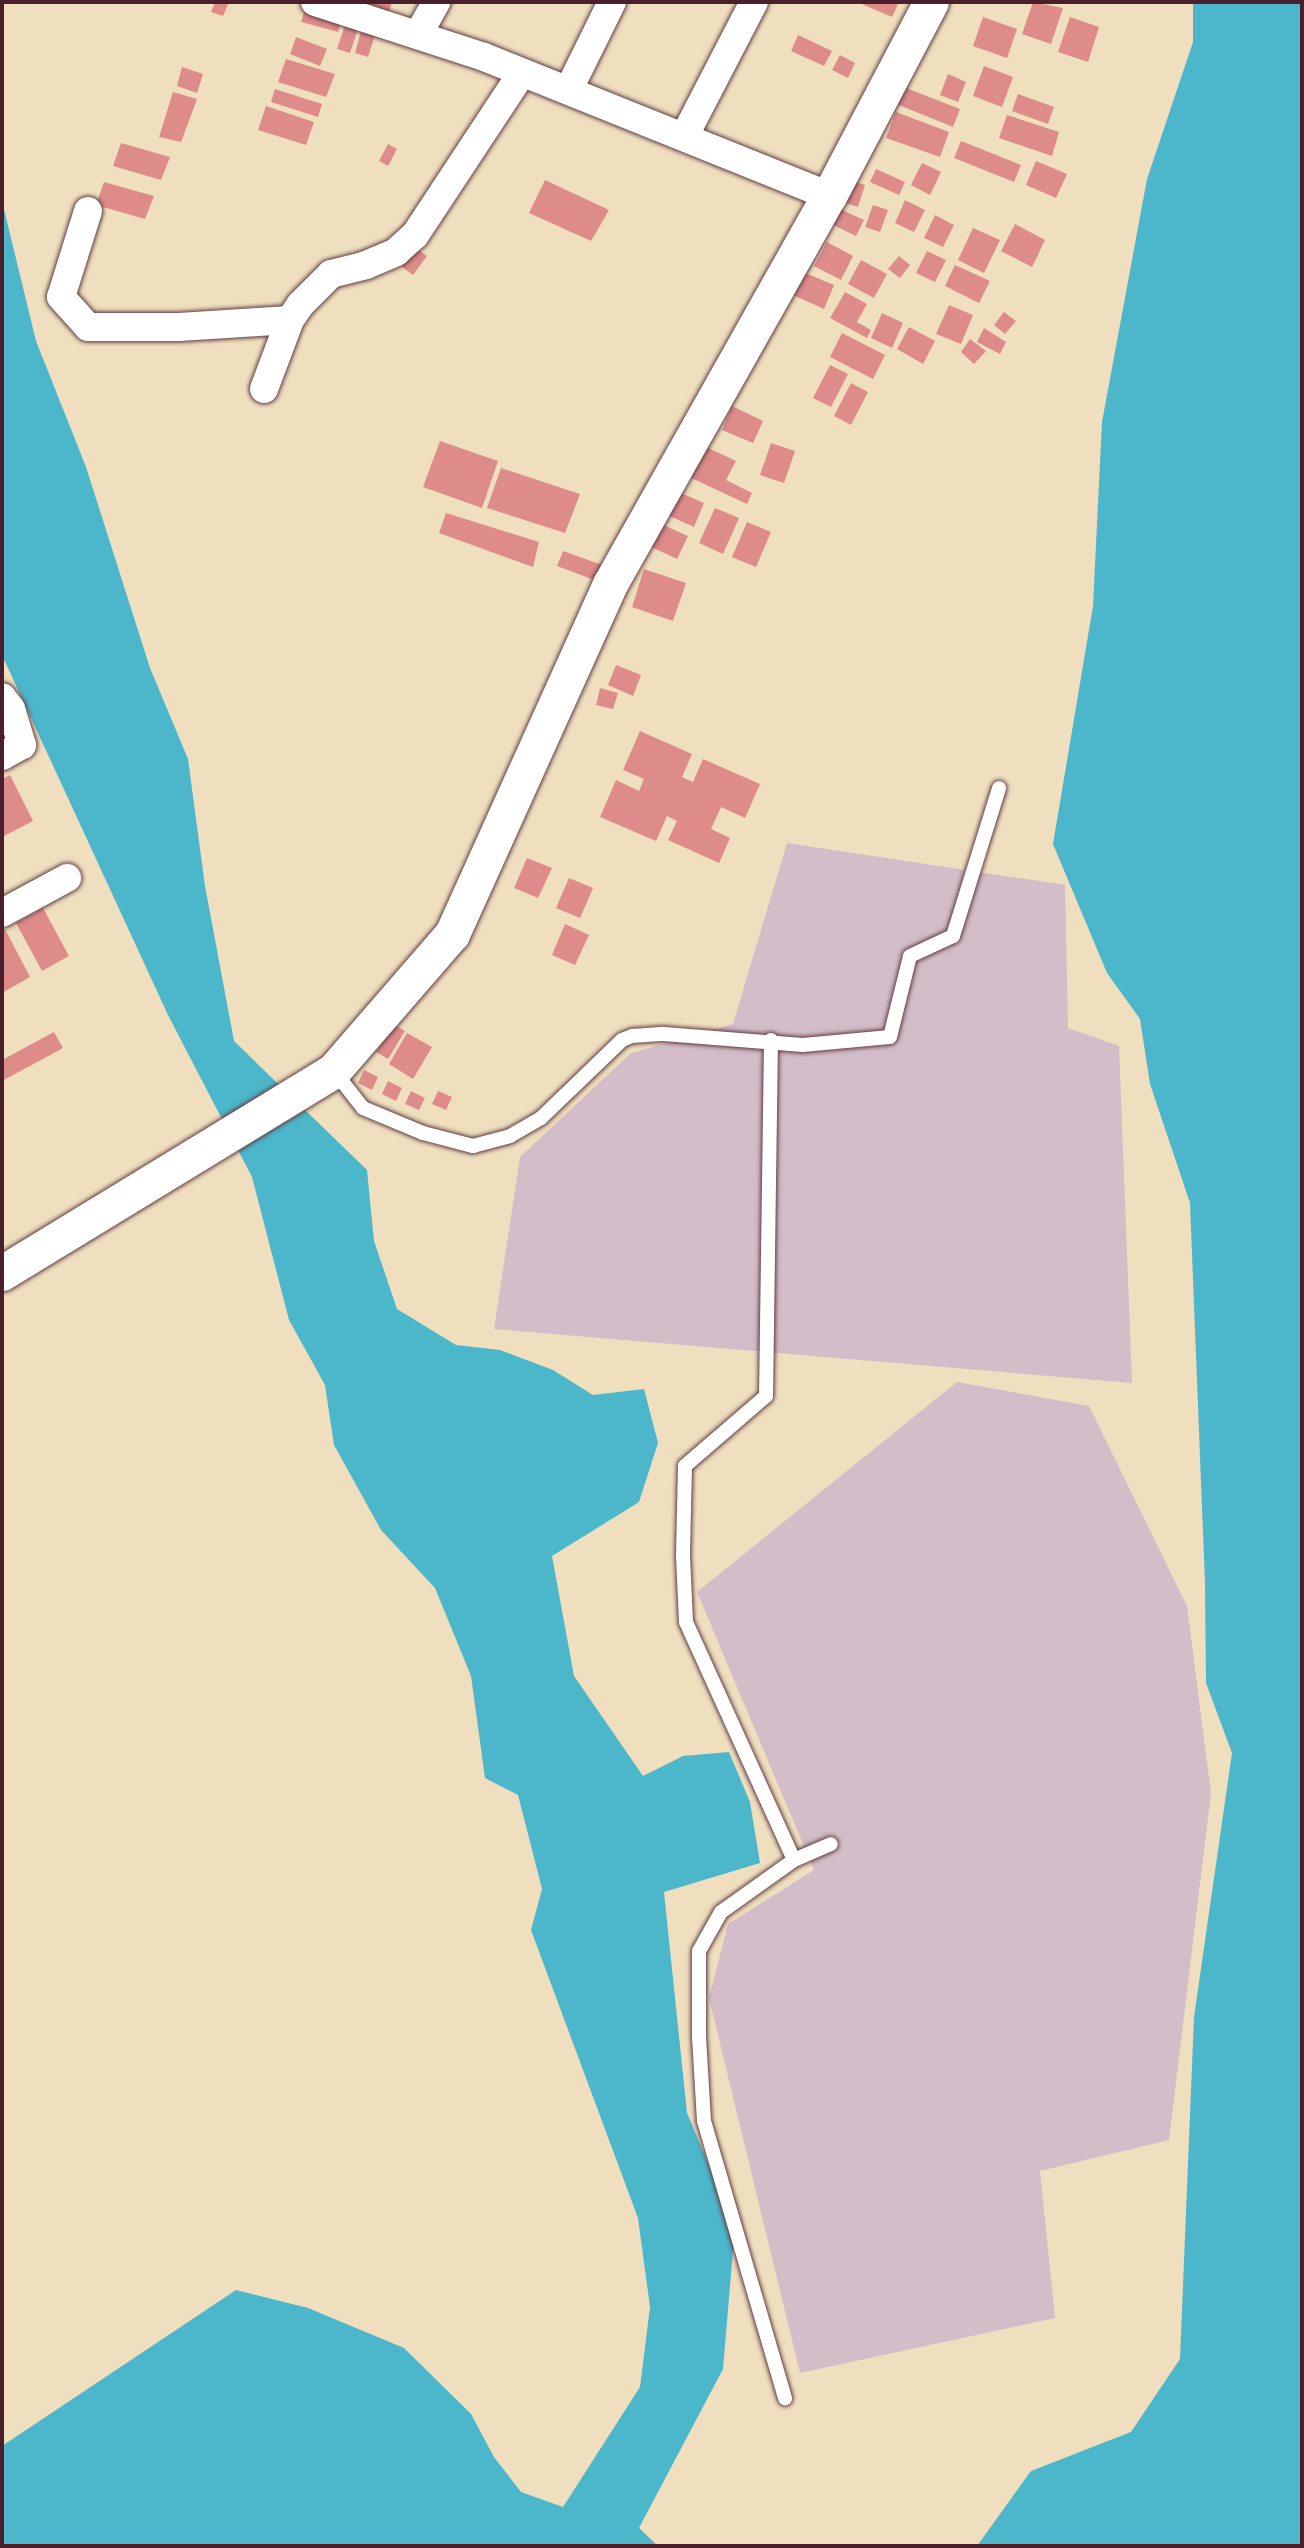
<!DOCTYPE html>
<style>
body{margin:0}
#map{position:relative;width:1304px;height:2548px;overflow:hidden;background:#efdfbf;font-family:"Patrick Hand",sans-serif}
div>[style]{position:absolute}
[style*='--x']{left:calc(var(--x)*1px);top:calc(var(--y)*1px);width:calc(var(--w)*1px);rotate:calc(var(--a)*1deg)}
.industrial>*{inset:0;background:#d2bdc8}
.water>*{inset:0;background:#4cb6ca}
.building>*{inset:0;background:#dd8c8a}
.roads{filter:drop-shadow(0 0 2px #633c41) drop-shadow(0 0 2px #633c41)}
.service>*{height:14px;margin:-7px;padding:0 7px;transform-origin:7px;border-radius:7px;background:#fff}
.minor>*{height:28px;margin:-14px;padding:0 14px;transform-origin:14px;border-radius:14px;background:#fff}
.tertiary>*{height:35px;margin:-17.5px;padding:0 17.5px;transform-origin:17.5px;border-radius:17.5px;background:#fff}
span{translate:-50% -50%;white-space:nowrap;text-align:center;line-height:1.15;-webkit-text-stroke:7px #fbf7ec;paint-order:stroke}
.frame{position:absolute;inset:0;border:4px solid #4a1f2b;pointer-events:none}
</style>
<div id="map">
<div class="industrial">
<div style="clip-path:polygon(787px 843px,1065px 885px,1068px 1028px,1119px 1046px,1132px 1383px,494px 1329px,520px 1157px,631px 1053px,733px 1024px)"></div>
<div style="clip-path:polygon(957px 1382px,1089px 1406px,1187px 1606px,1211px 1793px,1169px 2140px,1040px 2171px,1055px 2318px,800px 2373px,709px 1998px,728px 1924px,814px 1870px,697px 1592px)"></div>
</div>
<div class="water">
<div style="clip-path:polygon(1193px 2px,1302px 2px,1302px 2546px,977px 2546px,1031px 2471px,1131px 2432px,1180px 2359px,1194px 2017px,1232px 1753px,1206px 1683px,1205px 1583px,1190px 1203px,1150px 1084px,1140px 1019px,1107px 973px,1053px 844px,1093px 606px,1102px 422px,1147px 179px,1193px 42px)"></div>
<div style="clip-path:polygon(2px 201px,36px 341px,86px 467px,150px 668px,188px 759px,205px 886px,234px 1041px,367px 1170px,374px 1241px,397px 1309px,456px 1345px,500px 1350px,553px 1370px,593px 1395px,644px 1389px,658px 1443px,639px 1502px,552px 1556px,574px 1676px,643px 1776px,683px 1756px,729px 1752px,750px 1802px,760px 1863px,664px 1892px,687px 2113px,735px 2227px,723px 2369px,639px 2528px,658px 2546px,2px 2546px,2px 2446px,236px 2290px,308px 2308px,404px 2348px,471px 2414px,494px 2457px,521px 2492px,563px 2507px,640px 2387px,650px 2307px,638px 2218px,531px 1930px,542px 1889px,518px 1795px,485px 1778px,471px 1676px,435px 1588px,381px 1530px,334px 1445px,325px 1385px,289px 1320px,252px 1177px,168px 1015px,2px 655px)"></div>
</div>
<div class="building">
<div style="clip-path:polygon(215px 2px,229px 2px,223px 16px,211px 12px)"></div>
<div style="clip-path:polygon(307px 2px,346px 3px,338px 32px,301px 22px)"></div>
<div style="clip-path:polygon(373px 2px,392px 2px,383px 30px,365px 24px)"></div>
<div style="clip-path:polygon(857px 2px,899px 2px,892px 17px)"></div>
<div style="clip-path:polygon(1033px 2px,1063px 8px,1051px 44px,1022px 34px)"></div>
<div style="clip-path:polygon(983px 17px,1017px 29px,1007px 58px,973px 46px)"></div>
<div style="clip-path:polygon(1070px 17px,1099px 27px,1088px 62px,1058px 52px)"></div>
<div style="clip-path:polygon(345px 25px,358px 29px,350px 53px,337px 49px)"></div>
<div style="clip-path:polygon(362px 28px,376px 32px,368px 57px,355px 53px)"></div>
<div style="clip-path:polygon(798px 35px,832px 51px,824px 66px,791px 51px)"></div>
<div style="clip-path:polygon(296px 37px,327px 49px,320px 66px,290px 54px)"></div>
<div style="clip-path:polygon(840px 55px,855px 63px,848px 78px,832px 70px)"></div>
<div style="clip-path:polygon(286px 59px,335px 74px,326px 97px,278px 82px)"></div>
<div style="clip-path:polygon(984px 66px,1013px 77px,1002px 107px,973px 96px)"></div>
<div style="clip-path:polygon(182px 67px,203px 74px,197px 93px,177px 86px)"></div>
<div style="clip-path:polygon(948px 74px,966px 82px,958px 102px,940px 95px)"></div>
<div style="clip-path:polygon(901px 86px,960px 109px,953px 127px,894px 103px)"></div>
<div style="clip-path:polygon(275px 89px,322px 104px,318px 117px,271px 102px)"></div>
<div style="clip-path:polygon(173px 92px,197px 99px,181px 142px,159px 137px)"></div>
<div style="clip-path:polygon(1018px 94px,1054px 107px,1048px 124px,1012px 111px)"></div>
<div style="clip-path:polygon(266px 106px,314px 122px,306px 145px,258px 130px)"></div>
<div style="clip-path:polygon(896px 112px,949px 132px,940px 157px,886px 138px)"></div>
<div style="clip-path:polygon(1007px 115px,1059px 132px,1052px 156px,999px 138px)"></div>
<div style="clip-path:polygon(961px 141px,1021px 165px,1014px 182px,954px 158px)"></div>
<div style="clip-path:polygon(121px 143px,170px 157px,161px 180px,113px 166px)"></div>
<div style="clip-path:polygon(388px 144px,397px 149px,388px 166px,379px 161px)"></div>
<div style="clip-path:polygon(1036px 161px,1067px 174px,1056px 198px,1026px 185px)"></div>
<div style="clip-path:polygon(922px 163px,941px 172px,930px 195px,911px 185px)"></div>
<div style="clip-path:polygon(876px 169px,905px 182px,899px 195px,870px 182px)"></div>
<div style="clip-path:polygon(545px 180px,609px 210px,591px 241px,529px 213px)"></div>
<div style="clip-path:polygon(850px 180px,865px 185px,858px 207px,843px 202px)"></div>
<div style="clip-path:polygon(104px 182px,154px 196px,145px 219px,96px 205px)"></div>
<div style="clip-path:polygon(905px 200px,925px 210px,914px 232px,895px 223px)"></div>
<div style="clip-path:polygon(873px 205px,888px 210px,880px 232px,865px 227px)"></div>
<div style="clip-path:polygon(840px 209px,864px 220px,856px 236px,833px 225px)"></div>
<div style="clip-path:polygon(935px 215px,954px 225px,943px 247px,924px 238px)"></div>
<div style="clip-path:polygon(1015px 224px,1045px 240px,1032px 267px,1001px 251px)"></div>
<div style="clip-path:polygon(973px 228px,1000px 240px,984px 273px,958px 260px)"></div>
<div style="clip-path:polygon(827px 242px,853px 256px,841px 280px,814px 266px)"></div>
<div style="clip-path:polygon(414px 247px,427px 256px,413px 275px,401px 266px)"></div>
<div style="clip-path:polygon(927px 251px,946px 260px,935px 282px,916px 273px)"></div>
<div style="clip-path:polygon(899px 256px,910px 265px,900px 278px,888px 269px)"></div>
<div style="clip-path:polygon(861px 260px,887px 274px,874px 298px,848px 284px)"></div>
<div style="clip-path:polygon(955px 265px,990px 281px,979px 303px,945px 286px)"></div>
<div style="clip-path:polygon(803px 272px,834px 285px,824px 309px,793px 295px)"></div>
<div style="clip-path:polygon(845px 292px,867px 304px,857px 322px,871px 330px,867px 338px,830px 318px)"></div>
<div style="clip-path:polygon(949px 305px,973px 315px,961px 344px,936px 334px)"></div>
<div style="clip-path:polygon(1004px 312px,1016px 321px,1005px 334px,994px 325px)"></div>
<div style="clip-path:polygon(882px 313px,903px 323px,892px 348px,871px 338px)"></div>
<div style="clip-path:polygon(909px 327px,935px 341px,923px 364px,897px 349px)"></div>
<div style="clip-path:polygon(984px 328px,1006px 342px,1000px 354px,977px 342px)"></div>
<div style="clip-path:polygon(842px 333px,885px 355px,873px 379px,830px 357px)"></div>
<div style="clip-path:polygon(970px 339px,986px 351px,974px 364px,961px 352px)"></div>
<div style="clip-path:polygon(830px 365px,848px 374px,831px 407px,813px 398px)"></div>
<div style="clip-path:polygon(851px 383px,868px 392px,851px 425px,834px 416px)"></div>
<div style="clip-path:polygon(732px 406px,763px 421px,753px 443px,722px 430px)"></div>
<div style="clip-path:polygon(440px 441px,498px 461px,482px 508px,423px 487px)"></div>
<div style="clip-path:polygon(771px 443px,795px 451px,784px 483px,760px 475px)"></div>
<div style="clip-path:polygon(702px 445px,736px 461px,726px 480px,752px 493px,747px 504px,687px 476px)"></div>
<div style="clip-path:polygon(501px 468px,580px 494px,565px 533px,487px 508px)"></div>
<div style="clip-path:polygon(674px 490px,704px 503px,694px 527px,663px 513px)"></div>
<div style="clip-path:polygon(715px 508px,739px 518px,723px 554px,699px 543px)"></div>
<div style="clip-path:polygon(446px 513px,539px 542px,533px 567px,439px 533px)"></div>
<div style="clip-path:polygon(657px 522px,688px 536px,677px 559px,647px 545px)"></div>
<div style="clip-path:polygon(747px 522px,771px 532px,756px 567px,732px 557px)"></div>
<div style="clip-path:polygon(563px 551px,602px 565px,597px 581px,557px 566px)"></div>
<div style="clip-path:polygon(644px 569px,686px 583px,673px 621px,632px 607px)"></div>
<div style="clip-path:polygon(616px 665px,641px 675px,633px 696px,608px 685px)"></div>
<div style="clip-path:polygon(600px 688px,618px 693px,613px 709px,596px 705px)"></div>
<div style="clip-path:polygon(640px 731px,692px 754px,682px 777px,693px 782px,703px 759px,760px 784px,745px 818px,721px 807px,711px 829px,730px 838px,719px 863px,668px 840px,677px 821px,667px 816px,656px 841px,600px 817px,616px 780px,639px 791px,644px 779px,623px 770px)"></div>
<div style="clip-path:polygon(10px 775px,33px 821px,2px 837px,2px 779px)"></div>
<div style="clip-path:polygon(527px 858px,552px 868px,538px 898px,514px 888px)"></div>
<div style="clip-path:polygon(569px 878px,593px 888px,580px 918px,556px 908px)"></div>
<div style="clip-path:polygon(43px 908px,69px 956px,42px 971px,16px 923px)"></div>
<div style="clip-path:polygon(565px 924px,589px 935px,575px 965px,552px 955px)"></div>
<div style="clip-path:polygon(5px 929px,30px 977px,2px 993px,2px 931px)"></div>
<div style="clip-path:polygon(393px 1024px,405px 1031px,388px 1059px,376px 1052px)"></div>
<div style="clip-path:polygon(54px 1032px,63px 1048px,2px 1081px,2px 1060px)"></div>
<div style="clip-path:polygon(407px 1033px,432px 1047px,413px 1079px,389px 1064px)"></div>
<div style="clip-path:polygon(364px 1070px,378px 1077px,372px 1090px,358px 1083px)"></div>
<div style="clip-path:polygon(388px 1081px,402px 1088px,396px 1101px,382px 1094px)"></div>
<div style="clip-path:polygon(411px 1091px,425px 1098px,419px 1110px,405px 1104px)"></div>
<div style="clip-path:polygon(438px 1091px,452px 1097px,446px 1110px,432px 1104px)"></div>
</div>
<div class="roads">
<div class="service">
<div style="--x:771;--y:1040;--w:356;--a:90.8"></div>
<div style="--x:766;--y:1396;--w:107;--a:139.2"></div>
<div style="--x:685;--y:1466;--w:90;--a:91.3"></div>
<div style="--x:683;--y:1556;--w:66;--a:87.4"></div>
<div style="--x:686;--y:1622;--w:261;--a:65.6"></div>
<div style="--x:794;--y:1860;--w:90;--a:144.5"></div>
<div style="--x:721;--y:1912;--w:45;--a:119.4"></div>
<div style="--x:699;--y:1951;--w:86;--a:90"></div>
<div style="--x:699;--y:2037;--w:84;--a:86.6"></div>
<div style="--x:704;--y:2121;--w:289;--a:73.7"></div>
<div style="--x:334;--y:1071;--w:47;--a:51.9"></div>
<div style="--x:363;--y:1108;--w:65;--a:22.6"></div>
<div style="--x:423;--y:1133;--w:52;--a:14.6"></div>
<div style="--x:473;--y:1146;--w:38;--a:-15"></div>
<div style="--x:510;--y:1136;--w:36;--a:-30"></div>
<div style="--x:541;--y:1118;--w:112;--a:-43.9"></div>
<div style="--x:622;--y:1040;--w:11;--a:-22"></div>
<div style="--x:632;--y:1036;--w:32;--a:-4"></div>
<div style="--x:664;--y:1034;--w:139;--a:4.5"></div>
<div style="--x:803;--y:1045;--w:87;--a:-5.3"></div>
<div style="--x:890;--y:1037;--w:83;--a:-76.1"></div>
<div style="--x:910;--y:956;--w:47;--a:-24.9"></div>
<div style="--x:953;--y:936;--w:155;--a:-72.7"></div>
<div style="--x:794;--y:1860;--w:40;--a:-23.4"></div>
</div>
<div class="minor">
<div style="--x:315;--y:2;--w:178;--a:18"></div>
<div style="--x:484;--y:57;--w:372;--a:21.9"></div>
<div style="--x:418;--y:35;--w:38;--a:-61"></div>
<div style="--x:569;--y:89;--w:97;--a:-63.7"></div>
<div style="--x:684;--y:137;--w:152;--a:-62.6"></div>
<div style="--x:88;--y:211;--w:90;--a:107.4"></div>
<div style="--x:61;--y:297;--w:40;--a:48"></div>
<div style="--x:88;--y:327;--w:91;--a:0"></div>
<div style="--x:179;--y:327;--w:111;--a:-3.6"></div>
<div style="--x:264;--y:389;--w:74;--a:-69.4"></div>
<div style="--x:290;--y:320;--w:18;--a:-56"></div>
<div style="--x:300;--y:305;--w:44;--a:-45"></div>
<div style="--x:331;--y:274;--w:36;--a:-14"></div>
<div style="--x:366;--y:265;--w:33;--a:-23"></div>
<div style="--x:396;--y:252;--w:25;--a:-42"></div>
<div style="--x:415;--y:235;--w:193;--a:-56.6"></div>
<div style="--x:2;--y:697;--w:15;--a:53"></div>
<div style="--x:11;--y:709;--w:38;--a:73"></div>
<div style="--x:22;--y:745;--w:23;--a:151"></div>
<div style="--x:2;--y:913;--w:74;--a:-28.3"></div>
</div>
<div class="tertiary">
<div style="--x:2;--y:1273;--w:389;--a:-31.4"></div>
<div style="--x:334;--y:1070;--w:180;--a:-49.1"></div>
<div style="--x:452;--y:934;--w:384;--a:-65.7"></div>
<div style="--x:610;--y:584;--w:446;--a:-60.6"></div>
<div style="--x:829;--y:196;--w:219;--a:-62.3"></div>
</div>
</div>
<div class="frame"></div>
</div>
